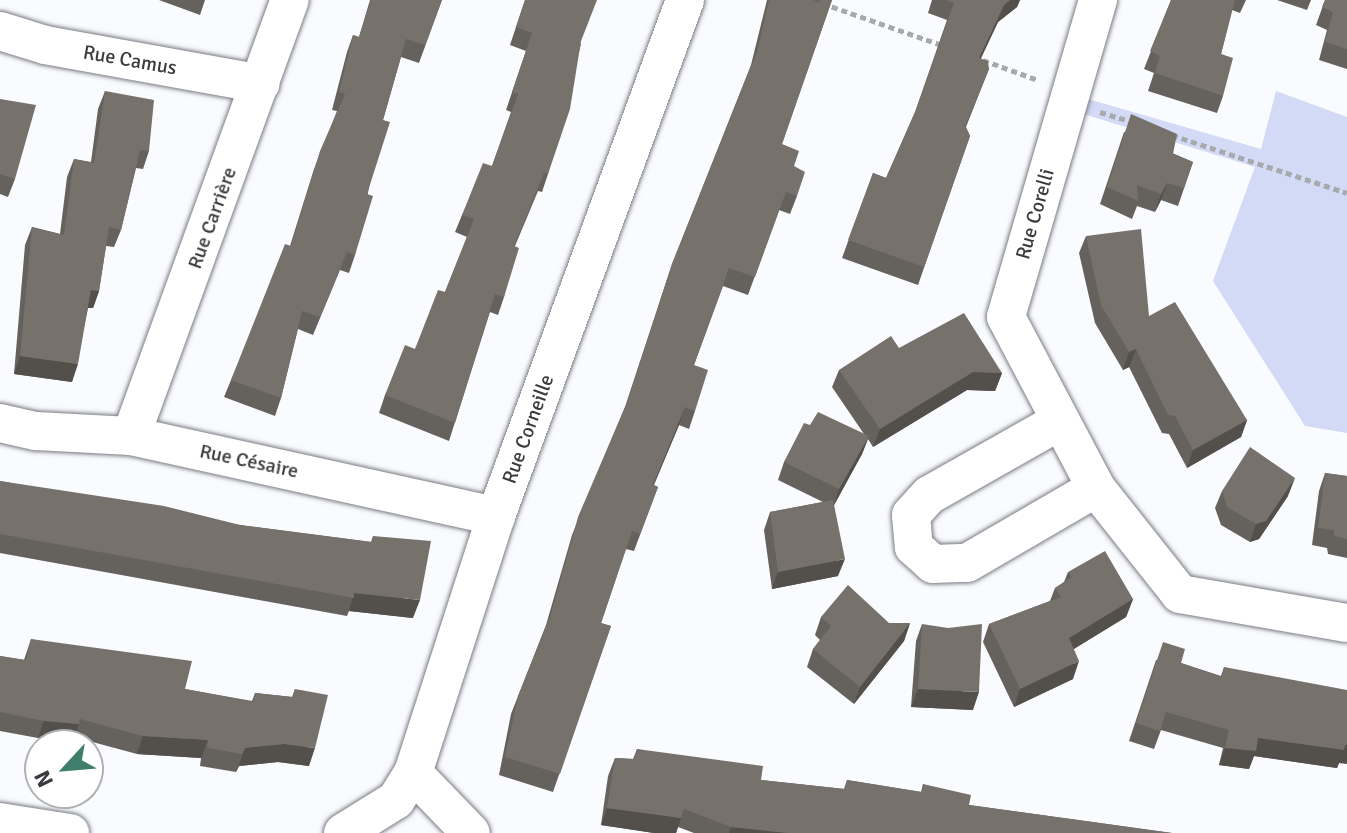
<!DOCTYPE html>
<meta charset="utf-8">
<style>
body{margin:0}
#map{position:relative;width:1347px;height:833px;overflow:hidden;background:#fafbfe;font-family:Signika,sans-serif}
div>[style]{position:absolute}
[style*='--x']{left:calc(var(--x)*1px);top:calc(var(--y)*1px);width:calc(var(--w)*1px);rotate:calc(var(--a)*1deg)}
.green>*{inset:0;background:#d2daf6}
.path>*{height:5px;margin-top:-2.5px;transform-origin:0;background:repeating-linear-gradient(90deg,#a8a9ac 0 6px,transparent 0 10px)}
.roads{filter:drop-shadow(0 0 2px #7a7c83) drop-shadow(0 0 2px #7a7c83)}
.minor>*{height:38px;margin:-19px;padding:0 19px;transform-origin:19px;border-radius:19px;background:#fff}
.wall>*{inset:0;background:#65615c}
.shaded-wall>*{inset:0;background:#534f4b}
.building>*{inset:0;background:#76716b}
span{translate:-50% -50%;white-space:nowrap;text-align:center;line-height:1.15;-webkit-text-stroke:8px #fff;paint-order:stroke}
.street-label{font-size:20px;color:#3a3b3e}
.north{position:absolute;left:24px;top:729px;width:80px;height:80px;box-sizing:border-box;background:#fff;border:2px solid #b0b1b2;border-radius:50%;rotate:244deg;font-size:22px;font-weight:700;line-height:32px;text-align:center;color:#3a3b3e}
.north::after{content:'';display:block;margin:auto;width:28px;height:36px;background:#3f7e6b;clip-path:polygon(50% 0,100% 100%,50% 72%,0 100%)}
</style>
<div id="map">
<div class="green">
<div style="clip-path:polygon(1276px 91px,1347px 117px,1347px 433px,1305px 426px,1213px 281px,1255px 167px,1077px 112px,1081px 97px,1261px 149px)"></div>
</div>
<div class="path">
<div style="--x:813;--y:0;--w:139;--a:19.3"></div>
<div style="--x:983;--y:60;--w:59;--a:20"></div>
<div style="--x:1100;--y:112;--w:34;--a:17"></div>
<div style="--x:1172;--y:135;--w:184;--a:18.3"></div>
</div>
<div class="roads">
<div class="minor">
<div style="--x:1098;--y:0;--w:330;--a:106.2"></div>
<div style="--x:1006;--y:317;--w:193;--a:62.2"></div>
<div style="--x:1096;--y:488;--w:135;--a:51.6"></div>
<div style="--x:1180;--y:594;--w:169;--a:9.9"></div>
<div style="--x:0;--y:31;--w:47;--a:17.3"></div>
<div style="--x:45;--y:45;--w:219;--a:10.2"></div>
<div style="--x:1060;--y:421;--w:150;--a:150.5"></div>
<div style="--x:929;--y:495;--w:27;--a:132"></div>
<div style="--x:911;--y:515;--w:32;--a:85"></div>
<div style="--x:914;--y:547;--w:25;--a:42"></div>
<div style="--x:933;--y:564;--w:34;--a:-2"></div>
<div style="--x:967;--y:563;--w:149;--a:-30.2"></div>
<div style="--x:0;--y:423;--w:37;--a:13"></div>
<div style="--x:36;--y:431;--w:95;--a:3"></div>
<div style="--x:131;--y:436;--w:374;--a:12.4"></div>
<div style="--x:131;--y:436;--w:464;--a:-70"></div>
<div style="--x:413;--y:773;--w:83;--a:46"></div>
<div style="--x:0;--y:822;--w:71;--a:8.9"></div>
<div style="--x:343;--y:833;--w:62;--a:-31.9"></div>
<div style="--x:396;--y:800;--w:32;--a:-58"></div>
<div style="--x:413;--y:773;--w:270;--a:-72.1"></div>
<div style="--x:496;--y:516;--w:550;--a:-69.88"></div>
</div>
</div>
<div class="wall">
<div style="clip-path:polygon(159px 0,205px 0,200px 15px)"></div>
<div style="clip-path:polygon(370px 0,442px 0,419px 63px,401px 57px,383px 120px,355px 255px,349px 273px,340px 270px,313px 335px,298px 329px,281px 398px,275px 416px,224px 397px,231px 380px,290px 246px,314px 169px,337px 111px,332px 110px,347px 52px,353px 35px,359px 37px)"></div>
<div style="clip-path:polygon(525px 0,581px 44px,548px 174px,542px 192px,538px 191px,515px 246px,504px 297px,498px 315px,490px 312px,449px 441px,379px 413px,385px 395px,415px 349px,445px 292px,467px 237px,455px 232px,462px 215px,492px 166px,511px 112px,506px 110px,526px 51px,510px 45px)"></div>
<div style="clip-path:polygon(767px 0,832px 0,782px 144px,794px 166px,797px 196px,790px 214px,779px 210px,748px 295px,723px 286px,694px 365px,695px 411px,689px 429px,679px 425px,654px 485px,658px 487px,634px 551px,626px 549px,601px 623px,611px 626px,553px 792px,499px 775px,511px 714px,546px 625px,572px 535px,625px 407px,672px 264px,751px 65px)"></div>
<div style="clip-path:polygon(932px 0,1020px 0,1017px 7px,998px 22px,981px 58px,989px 69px,966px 127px,970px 136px,918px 285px,842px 258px,873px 173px,886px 178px,915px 112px,947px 20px,928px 13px)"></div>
<div style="clip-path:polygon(1171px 0,1246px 0,1240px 13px,1232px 10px,1221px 54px,1223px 96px,1217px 113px,1148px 91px,1154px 73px,1144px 69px)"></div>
<div style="clip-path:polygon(1277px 0,1311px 0,1307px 10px)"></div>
<div style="clip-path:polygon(1325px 0,1347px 0,1347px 69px,1319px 60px,1327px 30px,1316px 25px)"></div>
<div style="clip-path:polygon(105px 91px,149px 151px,143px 169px,136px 168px,121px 230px,114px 247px,106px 246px,99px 291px,93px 308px,88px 308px,72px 382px,14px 374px,25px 245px,32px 227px,60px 234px,67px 177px,74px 159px,91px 162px,98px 109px)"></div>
<div style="clip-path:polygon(0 99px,15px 179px,8px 197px,0 194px)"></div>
<div style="clip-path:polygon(1124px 132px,1193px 162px,1178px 206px,1161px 200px,1155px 212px,1137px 206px,1132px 219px,1100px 204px)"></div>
<div style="clip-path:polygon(1086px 236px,1149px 316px,1247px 420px,1241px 437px,1187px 468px,1169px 434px,1162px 433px,1129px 367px,1123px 370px,1095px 323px,1079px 253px)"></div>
<div style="clip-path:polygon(899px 348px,1002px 373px,995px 391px,967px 390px,873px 447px,868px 439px,862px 454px,834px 505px,838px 576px,772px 589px,764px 530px,770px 512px,823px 502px,778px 480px,784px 462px,810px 425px,864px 434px,832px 387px,839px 370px)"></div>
<div style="clip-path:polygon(1325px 473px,1347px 476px,1347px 558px,1328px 554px,1327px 548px,1312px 545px,1319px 491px)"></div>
<div style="clip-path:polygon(0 481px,240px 525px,371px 542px,373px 536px,413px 618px,349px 611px,347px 616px,0 553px)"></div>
<div style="clip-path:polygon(1222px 491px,1288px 496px,1259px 539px,1250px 542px,1221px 525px,1215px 508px)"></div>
<div style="clip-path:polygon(1068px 572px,1133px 599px,1126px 617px,1074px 649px,1073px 679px,1014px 707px,983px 642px,989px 624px,1050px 601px,1055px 588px,1064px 582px)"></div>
<div style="clip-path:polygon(821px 617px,889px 623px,910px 623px,904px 641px,854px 704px,807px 667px,813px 649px,820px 640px,815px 635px)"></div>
<div style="clip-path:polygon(922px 624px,973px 710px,911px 707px,916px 641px)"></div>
<div style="clip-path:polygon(31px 639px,185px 689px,252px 701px,255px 693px,292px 697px,295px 689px,309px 766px,278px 762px,239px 766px,236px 772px,200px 766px,201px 758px,137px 754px,74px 737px,73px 742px,38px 738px,0 731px,0 656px,24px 660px)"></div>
<div style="clip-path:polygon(1156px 660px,1181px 663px,1221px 676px,1224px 667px,1339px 763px,1337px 768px,1254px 756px,1249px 769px,1219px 765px,1223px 748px,1161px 730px,1154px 749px,1129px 741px)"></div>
<div style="clip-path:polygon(637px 749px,761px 780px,844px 789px,847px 780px,921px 792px,923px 784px,969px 805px,1172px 833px,694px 833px,678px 827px,676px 833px,654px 833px,601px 825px,608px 776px,615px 758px,633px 759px)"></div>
</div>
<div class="shaded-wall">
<div style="clip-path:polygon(1010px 0,1020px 0,1017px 7px,998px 22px,973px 75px,979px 58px,1004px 5px)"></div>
<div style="clip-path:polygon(1167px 183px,1161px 200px,1155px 212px,1161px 194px)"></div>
<div style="clip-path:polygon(91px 290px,99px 291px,93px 308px,85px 308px)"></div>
<div style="clip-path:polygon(1136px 349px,1129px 367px,1123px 370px,1129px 352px)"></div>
<div style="clip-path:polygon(20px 356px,78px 364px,72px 382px,14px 374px)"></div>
<div style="clip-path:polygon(973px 372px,1002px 373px,995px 391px,967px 390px,873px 447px,880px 429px)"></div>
<div style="clip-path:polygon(685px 407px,679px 425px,646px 503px,653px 485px)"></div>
<div style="clip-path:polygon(1247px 420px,1241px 437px,1187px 468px,1193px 450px)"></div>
<div style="clip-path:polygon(869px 436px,862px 454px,833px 507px,839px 489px)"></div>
<div style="clip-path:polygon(1295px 478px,1288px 496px,1259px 539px,1250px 542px,1256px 524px)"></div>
<div style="clip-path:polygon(845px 559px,838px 576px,772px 589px,778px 572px)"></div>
<div style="clip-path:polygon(354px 593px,420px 600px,413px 618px,349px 611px)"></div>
<div style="clip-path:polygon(1133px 599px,1126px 617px,1062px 656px,1069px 638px)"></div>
<div style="clip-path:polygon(910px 623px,904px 641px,854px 704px,860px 687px)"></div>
<div style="clip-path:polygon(1079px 661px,1073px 679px,1014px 707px,1020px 689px)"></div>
<div style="clip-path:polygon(918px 689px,979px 692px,973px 710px,911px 707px)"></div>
<div style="clip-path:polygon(44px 721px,79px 724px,73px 742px,38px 738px)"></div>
<div style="clip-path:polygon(143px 736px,208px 740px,201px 758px,137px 754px)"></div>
<div style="clip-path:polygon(1258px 738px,1347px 745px,1347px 764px,1339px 763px,1337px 768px,1254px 756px,1249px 769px,1219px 765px,1225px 748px)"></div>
<div style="clip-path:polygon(284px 744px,315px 748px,309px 766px,278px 762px,239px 766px,236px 772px,245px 748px)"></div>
<div style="clip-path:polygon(607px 808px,681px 818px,676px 833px,654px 833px,601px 825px)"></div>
<div style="clip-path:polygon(731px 827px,788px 833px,729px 833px)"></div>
</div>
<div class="building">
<div style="clip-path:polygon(371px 0,442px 0,425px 45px,406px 39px,383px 120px,390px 122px,367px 194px,373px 196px,355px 255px,347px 252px,320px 317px,302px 311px,281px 398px,231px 380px,285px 244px,291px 246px,320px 151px,345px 94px,339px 92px,353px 35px,359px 37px)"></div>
<div style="clip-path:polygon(525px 0,597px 0,581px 41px,570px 109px,548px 174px,544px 173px,514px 246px,519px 248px,504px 297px,495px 294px,455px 423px,385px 395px,405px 345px,415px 349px,438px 290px,445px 292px,474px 219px,462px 215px,483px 163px,492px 166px,518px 94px,512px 92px,532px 33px,516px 27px)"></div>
<div style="clip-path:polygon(769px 0,813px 0,820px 3px,818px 0,832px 0,782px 144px,799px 151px,794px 166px,805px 172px,797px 196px,786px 192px,755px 277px,729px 268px,694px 365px,708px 370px,695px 411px,685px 407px,653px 485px,658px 487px,640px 534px,632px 531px,601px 623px,611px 626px,560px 774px,505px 757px,518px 696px,551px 614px,578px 517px,628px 400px,672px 264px,757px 52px)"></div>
<div style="clip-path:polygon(946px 0,1010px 0,1004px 5px,979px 58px,988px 61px,989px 69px,965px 126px,970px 136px,924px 267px,848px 240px,873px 173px,886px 178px,916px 110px,954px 3px)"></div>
<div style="clip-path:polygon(1171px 0,1235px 0,1221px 54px,1233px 58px,1223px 96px,1155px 73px,1160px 56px,1150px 51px)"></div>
<div style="clip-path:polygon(1325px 0,1347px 0,1347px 49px,1325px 42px,1333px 12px,1322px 7px)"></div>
<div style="clip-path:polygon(105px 91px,154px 100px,149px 151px,140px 150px,121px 230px,109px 227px,99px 291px,91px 290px,78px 364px,20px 356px,32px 227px,64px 235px,74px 159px,94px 163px)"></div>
<div style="clip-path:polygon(0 99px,36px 105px,15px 179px,0 174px)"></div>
<div style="clip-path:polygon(1131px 114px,1177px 134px,1173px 154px,1193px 162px,1184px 188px,1167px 183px,1161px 194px,1137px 185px,1138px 201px,1107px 187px)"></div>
<div style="clip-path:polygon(1141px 229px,1149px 316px,1175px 302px,1247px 420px,1193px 450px,1175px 416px,1168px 415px,1136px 349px,1129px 352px,1101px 305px,1086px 236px)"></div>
<div style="clip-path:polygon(964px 313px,1002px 373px,973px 372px,880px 429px,839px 370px,891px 336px,899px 348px)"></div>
<div style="clip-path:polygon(818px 412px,869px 436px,839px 489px,784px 462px,804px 423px,810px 425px)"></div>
<div style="clip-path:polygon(1250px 447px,1295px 478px,1266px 521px,1256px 524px,1227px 507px,1222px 491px)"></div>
<div style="clip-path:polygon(1325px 473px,1347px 476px,1347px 539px,1334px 536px,1334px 530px,1318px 528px)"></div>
<div style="clip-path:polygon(0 481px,164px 506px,240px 525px,372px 542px,373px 536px,431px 541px,420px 600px,354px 593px,354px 598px,0 534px)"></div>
<div style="clip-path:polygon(833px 500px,845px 559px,778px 572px,770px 512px)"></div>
<div style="clip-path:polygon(1105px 551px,1133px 599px,1069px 638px,1079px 661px,1020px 689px,989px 624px,1061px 597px,1055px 588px,1072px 577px,1068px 572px)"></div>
<div style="clip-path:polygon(848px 585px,889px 623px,910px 623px,860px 687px,813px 649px,831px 626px,821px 617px)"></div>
<div style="clip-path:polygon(922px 624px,948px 628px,982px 624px,979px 692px,918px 689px)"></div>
<div style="clip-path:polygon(31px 639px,192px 661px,185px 689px,253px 702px,255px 693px,293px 697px,295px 689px,328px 695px,315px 748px,284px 744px,245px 748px,242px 754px,207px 748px,208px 740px,143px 736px,80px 719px,79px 724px,44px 721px,0 712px,0 656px,26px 660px)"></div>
<div style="clip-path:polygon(1163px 642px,1185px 649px,1181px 663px,1222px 677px,1224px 667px,1347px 690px,1347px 745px,1345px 745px,1344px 750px,1258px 738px,1256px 751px,1225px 748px,1229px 730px,1166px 712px,1160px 731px,1136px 723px)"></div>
<div style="clip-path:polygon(637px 749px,763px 766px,761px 780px,845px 789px,847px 780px,922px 792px,923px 784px,971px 795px,969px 805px,1172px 833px,788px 833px,731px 827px,684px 809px,681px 818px,607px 808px,615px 758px,634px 759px)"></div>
</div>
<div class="street-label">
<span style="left:130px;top:60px;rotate:10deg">Rue Camus</span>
<span style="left:1035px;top:214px;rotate:-74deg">Rue Corelli</span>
<span style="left:212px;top:218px;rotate:-70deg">Rue Carrière</span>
<span style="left:528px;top:429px;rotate:-70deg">Rue Corneille</span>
<span style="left:249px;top:461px;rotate:12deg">Rue Césaire</span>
</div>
<div class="north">N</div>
</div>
